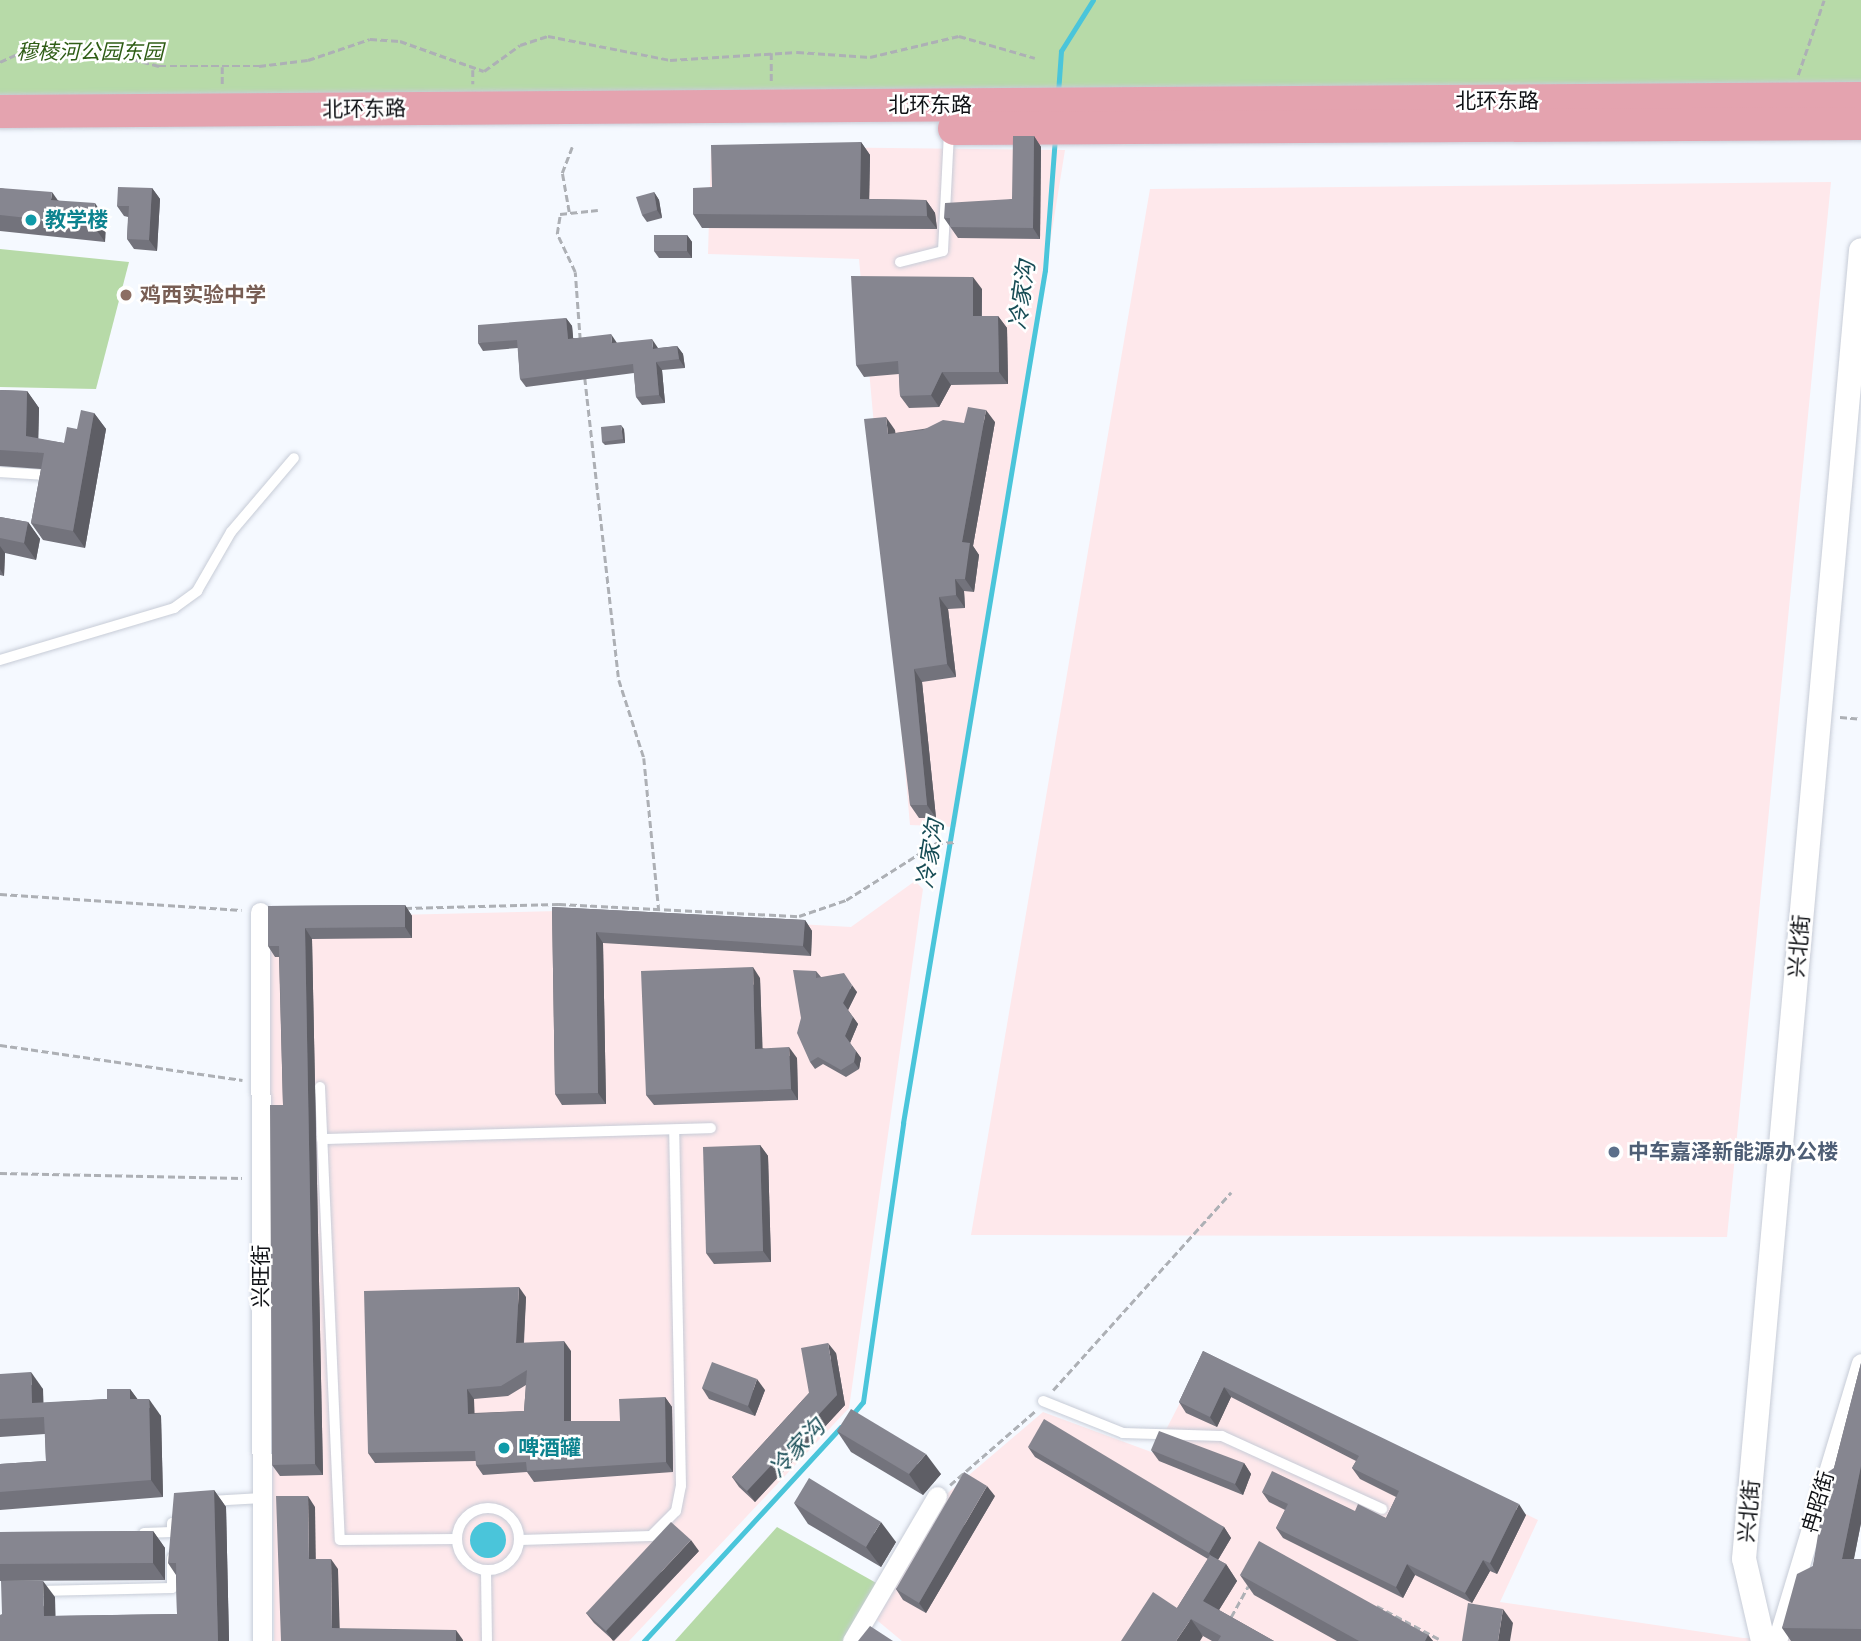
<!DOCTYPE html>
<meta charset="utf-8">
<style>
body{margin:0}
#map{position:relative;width:1861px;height:1641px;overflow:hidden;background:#f5f9ff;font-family:Merriweather,"Noto Sans SC",serif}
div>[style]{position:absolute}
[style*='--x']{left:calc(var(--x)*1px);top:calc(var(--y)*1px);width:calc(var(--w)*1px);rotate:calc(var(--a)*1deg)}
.industrial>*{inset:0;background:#fee8eb}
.green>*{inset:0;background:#b7daa8}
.water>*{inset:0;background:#4ac5da}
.round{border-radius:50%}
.stream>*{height:5px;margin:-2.5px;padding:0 2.5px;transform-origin:2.5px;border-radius:2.5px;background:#4ac5da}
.path>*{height:2.5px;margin-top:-1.25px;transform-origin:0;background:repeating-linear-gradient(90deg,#adb0b5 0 7px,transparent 0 10.5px)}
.roads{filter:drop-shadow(0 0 2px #c7ccd7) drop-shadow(0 0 2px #c7ccd7)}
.service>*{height:10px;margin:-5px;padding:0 5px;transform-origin:5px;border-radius:5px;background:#fff}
.service>.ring{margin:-5px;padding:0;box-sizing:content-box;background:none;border:10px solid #fff;border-radius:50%}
.minor>*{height:19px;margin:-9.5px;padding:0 9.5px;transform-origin:9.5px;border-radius:9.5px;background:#fff}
.tertiary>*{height:24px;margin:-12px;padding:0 12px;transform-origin:12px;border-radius:12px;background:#fff}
.trunk>*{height:33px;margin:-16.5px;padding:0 16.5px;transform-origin:16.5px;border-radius:16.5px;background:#e4a3af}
.wall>*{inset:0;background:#73737c}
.shaded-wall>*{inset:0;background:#5e5e65}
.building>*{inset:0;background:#868690}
.dots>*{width:19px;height:19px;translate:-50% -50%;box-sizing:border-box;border:4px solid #fff;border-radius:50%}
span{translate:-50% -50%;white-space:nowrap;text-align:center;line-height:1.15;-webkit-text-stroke:5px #fff;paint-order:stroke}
.park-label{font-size:21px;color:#2f5d16;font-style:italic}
.street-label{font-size:21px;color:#101216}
.culture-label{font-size:21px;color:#0d838f;font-weight:700}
.left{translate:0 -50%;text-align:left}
.education-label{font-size:21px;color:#785e54;font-weight:700}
.service-label{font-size:21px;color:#4e5e75;font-weight:700}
.water-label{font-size:23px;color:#174c55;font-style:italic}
</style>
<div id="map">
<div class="industrial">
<div style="clip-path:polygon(711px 146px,1065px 150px,956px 827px,910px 825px,859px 259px,708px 254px)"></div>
<div style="clip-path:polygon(1831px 182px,1727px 1237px,971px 1235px,1150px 189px)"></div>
<div style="clip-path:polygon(915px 881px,923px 889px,849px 1408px,629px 1641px,274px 1641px,267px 918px,559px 911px,851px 927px)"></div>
<div style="clip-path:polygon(1203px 1358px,1538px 1520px,1500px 1602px,1743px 1638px,1861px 1635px,1861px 1641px,902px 1641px,872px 1616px,942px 1498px,1043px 1412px,1154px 1453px)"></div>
</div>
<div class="green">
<div style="clip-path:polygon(0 0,1861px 0,1861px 92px,0 106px)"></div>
<div style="clip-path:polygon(0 249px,129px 262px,96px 389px,0 387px)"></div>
<div style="clip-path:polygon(777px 1527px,878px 1584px,843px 1641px,675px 1641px)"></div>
</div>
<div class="water">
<div class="round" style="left:470px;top:1522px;width:36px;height:36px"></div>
</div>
<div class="stream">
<div style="--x:1058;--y:93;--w:42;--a:-85.9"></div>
<div style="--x:1061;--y:51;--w:60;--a:-57.9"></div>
<div style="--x:852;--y:1415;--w:17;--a:-50"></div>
<div style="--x:863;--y:1402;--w:282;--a:-81.8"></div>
<div style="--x:903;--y:1123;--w:865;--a:-80.55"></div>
<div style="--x:1045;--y:270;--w:132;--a:-85.7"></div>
<div style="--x:644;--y:1641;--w:291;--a:-47.4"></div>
</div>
<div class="path">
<div style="--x:0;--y:62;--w:41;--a:-24.7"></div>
<div style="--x:37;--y:45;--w:34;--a:-3"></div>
<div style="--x:71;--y:43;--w:91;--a:14.6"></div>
<div style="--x:159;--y:66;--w:100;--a:0"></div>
<div style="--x:259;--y:66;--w:49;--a:-7"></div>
<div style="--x:308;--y:60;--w:65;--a:-18.7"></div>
<div style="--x:370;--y:39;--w:30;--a:4"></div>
<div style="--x:400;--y:41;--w:89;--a:19.7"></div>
<div style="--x:484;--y:71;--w:44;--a:-35.8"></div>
<div style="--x:520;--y:45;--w:29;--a:-18"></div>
<div style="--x:548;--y:36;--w:124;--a:11.1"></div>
<div style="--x:670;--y:60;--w:127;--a:-3.6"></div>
<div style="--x:797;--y:52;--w:73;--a:3.9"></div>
<div style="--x:870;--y:57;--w:91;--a:-13.3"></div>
<div style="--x:959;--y:36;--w:79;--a:16.1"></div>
<div style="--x:473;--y:70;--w:14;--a:90"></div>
<div style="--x:1798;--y:75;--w:79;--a:-70.9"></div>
<div style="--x:771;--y:81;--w:28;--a:-90"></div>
<div style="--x:222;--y:84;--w:17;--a:-90"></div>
<div style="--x:569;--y:212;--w:40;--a:-100"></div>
<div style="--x:562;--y:173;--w:28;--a:-69"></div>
<div style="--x:580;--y:340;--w:68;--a:-94.2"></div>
<div style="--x:575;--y:272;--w:42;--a:-115.3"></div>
<div style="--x:557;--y:234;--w:20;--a:-81"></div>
<div style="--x:560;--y:214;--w:38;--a:-6"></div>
<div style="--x:585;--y:378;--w:304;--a:83.6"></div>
<div style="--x:619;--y:680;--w:82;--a:72.2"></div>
<div style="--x:644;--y:758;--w:153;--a:84.4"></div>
<div style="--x:1840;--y:717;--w:21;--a:5"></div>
<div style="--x:0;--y:894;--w:242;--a:3.8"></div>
<div style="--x:405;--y:908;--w:154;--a:-1.5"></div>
<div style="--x:559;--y:904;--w:240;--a:2.9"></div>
<div style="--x:799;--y:916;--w:50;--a:-18.8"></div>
<div style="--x:846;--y:900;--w:107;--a:-32.3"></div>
<div style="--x:936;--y:843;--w:21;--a:-3"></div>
<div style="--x:0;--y:1045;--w:245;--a:8.2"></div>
<div style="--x:0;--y:1173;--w:242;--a:1.2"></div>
<div style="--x:1053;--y:1390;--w:266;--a:-48"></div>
<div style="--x:950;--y:1485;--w:113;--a:-41"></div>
<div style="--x:1377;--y:1606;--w:70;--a:28"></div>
<div style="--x:1231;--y:1617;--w:35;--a:-61"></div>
</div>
<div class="roads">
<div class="service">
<div style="--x:900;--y:262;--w:44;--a:-14.3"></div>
<div style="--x:943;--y:251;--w:120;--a:-87.1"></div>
<div style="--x:0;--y:472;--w:45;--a:3.8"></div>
<div style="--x:0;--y:660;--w:182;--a:-16.6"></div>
<div style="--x:174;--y:608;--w:29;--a:-36"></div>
<div style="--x:197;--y:591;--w:68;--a:-60"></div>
<div style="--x:231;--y:532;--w:97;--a:-49.6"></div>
<div style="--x:320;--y:1087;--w:453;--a:87.5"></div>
<div style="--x:340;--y:1540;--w:117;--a:-0.5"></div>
<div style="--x:322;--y:1139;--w:389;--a:-1.6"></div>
<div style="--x:1043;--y:1401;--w:86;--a:21.8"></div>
<div style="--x:1123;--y:1433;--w:99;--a:1.7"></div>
<div style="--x:1222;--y:1436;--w:176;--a:24.5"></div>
<div style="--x:210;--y:1501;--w:52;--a:-3.3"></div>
<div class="ring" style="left:457px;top:1508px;width:52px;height:52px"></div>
<div style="--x:144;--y:1533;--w:28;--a:-2"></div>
<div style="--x:172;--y:1532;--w:9;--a:-90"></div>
<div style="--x:520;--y:1540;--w:131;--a:-1.7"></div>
<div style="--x:651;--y:1536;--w:35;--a:-45"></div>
<div style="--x:676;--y:1511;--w:25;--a:-79"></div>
<div style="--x:681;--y:1486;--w:356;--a:-91.1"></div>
<div style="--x:486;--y:1571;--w:70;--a:89.2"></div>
<div style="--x:39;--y:1591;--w:133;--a:-1.3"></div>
<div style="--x:172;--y:1588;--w:30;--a:-90"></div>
</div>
<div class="minor">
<div style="--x:260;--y:912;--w:729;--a:89.84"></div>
<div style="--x:852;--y:1641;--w:168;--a:-59.6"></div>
<div style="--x:1777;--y:1641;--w:290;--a:-73.2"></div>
</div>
<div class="tertiary">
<div style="--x:1763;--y:1641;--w:84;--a:-103"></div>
<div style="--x:1744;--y:1559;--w:1314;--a:-84.89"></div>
</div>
<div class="trunk">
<div style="--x:0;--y:111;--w:1861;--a:-0.4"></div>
<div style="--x:954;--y:128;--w:907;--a:-0.32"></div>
</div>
</div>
<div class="wall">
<div style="clip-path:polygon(1034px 136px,1041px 147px,1040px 239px,958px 238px,944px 218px,1012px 199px)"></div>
<div style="clip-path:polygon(861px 142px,870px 155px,869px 199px,926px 200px,935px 213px,937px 229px,702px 228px,693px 214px,712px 187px)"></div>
<div style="clip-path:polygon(0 188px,57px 200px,106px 220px,105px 242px,0 231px)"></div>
<div style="clip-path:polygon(152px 188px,160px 199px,157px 251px,134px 249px,127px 239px,128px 217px,124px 216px,117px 206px)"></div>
<div style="clip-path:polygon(654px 192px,659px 200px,662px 218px,647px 222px,642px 215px)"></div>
<div style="clip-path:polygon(687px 235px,692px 242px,692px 258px,659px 258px,654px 251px)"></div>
<div style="clip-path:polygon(982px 289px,982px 316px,998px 316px,1007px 328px,1008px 384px,951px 385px,939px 407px,909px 408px,900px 396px,899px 374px,864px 377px,856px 365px)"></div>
<div style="clip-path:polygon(566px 318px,572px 326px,573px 338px,658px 348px,677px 346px,683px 354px,685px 368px,662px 370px,665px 403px,642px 405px,636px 397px,634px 373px,526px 387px,520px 379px,518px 348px,483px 351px,478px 343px)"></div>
<div style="clip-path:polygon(0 390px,27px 391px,39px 408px,38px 439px,64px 443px,94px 413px,106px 429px,85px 548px,43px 540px,31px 523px,41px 469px,0 466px)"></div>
<div style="clip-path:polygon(995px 422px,973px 546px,979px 555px,974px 592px,964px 591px,965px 608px,948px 609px,956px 677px,922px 682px,936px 818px,919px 818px,910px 805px,895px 430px,895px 433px,964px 423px)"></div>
<div style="clip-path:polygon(624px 429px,625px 443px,605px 445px,602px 442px)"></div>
<div style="clip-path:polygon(0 517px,28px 522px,40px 539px,36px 560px,5px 553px,4px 576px,0 575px)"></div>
<div style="clip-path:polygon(405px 905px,412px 916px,412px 938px,312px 939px,323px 1475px,280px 1476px,272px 1465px,283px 1105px,279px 957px,275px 957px,268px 946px,268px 906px)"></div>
<div style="clip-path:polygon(552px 907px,805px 920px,812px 931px,811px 956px,603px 943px,606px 1104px,562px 1105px,555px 1094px)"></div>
<div style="clip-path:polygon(816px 971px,821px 977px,857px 992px,848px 1010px,858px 1024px,850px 1043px,861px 1058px,859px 1069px,846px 1077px,823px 1064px,815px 1069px,810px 1062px)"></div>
<div style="clip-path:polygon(760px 978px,762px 1048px,797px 1058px,798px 1100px,654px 1105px,646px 1095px)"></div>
<div style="clip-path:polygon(760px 1145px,768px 1156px,771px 1262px,714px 1264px,706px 1253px)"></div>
<div style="clip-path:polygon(evenodd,526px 1297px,524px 1343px,571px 1351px,571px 1421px,620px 1421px,665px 1397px,672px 1407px,673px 1472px,534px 1482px,527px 1472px,483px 1475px,476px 1465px,476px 1461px,375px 1463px,368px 1453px,526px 1297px,526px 1385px,524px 1411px,474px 1413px,474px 1399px,508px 1396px,526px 1385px)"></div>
<div style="clip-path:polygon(1203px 1351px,1526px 1515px,1497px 1574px,1490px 1571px,1472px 1603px,1415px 1575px,1403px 1598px,1283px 1538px,1276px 1528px,1285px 1510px,1269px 1502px,1262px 1492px,1386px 1518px,1396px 1497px,1360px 1479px,1352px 1468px,1356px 1461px,1231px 1397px,1217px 1427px,1186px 1413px,1179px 1402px)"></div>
<div style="clip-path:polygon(836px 1353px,845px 1405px,755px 1502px,739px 1487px,732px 1477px,809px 1393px)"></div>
<div style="clip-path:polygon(1861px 1363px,1861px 1523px,1854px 1559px,1861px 1559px,1861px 1641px,1791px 1641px,1782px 1628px,1813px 1566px,1834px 1468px)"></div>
<div style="clip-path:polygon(0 1374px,43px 1389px,43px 1403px,107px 1399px,130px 1389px,137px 1399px,161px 1416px,163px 1497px,0 1510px,0 1464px,46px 1461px,45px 1434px,0 1437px)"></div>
<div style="clip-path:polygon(702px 1388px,765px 1390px,755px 1416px,709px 1399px)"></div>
<div style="clip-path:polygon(837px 1431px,941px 1474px,923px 1495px,851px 1452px)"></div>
<div style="clip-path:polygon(1028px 1447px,1224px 1527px,1231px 1538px,1218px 1560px,1226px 1564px,1237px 1581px,1219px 1610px,1274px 1641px,1212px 1641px,1203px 1636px,1177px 1608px,1208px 1559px,1035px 1457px)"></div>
<div style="clip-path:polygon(1151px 1450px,1244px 1463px,1251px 1474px,1243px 1495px,1159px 1461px)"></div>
<div style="clip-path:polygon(214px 1490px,226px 1507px,229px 1641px,0 1641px,55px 1597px,55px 1616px,177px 1614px,176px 1575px,168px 1563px)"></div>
<div style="clip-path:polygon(995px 1496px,926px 1613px,903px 1600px,896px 1589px)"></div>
<div style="clip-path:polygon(794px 1503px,896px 1542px,881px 1567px,808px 1524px)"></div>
<div style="clip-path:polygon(153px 1531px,165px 1548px,165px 1580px,0 1581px,0 1532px)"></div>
<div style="clip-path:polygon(699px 1551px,614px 1641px,594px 1623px,586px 1613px)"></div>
<div style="clip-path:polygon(1240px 1575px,1428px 1635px,1433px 1641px,1337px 1641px,1254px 1595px)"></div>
</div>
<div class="shaded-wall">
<div style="clip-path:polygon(1034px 136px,1041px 147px,1040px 239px,1033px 228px)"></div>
<div style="clip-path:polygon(861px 142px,870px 155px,869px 212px,860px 199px)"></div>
<div style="clip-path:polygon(152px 188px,160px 199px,157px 251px,149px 240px)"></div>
<div style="clip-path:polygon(52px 192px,64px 209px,51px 200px)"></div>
<div style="clip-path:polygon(654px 192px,659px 200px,662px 218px,657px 210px)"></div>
<div style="clip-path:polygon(926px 200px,935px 213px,937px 229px,927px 216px)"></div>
<div style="clip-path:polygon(95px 203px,106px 220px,105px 242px,93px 225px)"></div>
<div style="clip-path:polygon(687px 235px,692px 242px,692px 258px,687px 251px)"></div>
<div style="clip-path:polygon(973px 277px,982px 289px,981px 328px,973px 316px)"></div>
<div style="clip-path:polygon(998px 316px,1007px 328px,1008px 384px,999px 372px)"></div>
<div style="clip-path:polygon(566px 318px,572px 326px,574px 347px,568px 339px)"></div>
<div style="clip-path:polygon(611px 334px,617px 343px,612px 343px)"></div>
<div style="clip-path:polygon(652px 339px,658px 348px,653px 349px)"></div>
<div style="clip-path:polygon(677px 346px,683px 354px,685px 368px,679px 359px)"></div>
<div style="clip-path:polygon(656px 362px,662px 370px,665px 403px,659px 395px)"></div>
<div style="clip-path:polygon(942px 372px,951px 385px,939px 407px,931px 395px)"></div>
<div style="clip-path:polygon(27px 391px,39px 408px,38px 453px,26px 436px)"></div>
<div style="clip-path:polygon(986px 410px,995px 422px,973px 546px,979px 555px,974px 592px,965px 579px,962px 542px)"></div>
<div style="clip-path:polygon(94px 413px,106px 429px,85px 548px,73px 531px)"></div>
<div style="clip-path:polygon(886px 417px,895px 430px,897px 446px,888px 434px)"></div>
<div style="clip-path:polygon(621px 425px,624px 429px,625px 443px,623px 439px)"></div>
<div style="clip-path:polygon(28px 522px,40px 539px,36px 560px,24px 543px)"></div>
<div style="clip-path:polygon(0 546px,5px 553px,4px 576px,0 569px)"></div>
<div style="clip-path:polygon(955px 579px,964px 591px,965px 608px,956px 595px)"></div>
<div style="clip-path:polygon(939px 597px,948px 609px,956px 677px,947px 664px)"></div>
<div style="clip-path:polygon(914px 669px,922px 682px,936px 818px,927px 805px)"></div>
<div style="clip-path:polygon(405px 905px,412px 916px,412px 938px,405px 927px)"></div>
<div style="clip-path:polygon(805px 920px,812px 931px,811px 956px,803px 946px)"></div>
<div style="clip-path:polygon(305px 928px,312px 939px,323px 1475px,315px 1464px)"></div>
<div style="clip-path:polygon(596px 932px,603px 943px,606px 1104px,598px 1093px)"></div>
<div style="clip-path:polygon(753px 967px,760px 978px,763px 1059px,755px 1049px)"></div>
<div style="clip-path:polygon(852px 985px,857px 992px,848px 1010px,843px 1003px)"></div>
<div style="clip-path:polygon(853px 1017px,858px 1024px,850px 1043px,845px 1036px)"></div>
<div style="clip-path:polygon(789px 1047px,797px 1058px,798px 1100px,791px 1089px)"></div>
<div style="clip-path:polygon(856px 1051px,861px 1058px,859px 1069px,854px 1062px)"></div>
<div style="clip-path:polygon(760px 1145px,768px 1156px,771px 1262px,763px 1251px)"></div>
<div style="clip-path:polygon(519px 1287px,526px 1297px,523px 1353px,516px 1343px)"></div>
<div style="clip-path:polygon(564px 1341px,571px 1351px,571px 1431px,564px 1421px)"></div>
<div style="clip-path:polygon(828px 1343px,836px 1353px,845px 1405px,755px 1502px,747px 1491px,837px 1395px)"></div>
<div style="clip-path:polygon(31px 1372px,43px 1389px,44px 1417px,32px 1403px)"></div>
<div style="clip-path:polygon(757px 1379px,765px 1390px,755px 1416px,748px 1406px)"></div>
<div style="clip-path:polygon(1224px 1387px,1231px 1397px,1217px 1427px,1210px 1417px)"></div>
<div style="clip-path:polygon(130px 1389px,142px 1405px,130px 1399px)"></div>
<div style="clip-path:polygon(467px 1389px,474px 1399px,475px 1424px,468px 1414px)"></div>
<div style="clip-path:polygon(665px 1397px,672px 1407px,673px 1472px,666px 1462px)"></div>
<div style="clip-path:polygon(149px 1399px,161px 1416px,163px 1497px,151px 1480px)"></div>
<div style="clip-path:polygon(926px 1454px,941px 1474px,923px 1495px,909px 1474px)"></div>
<div style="clip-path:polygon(1244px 1463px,1251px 1474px,1243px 1495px,1235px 1484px)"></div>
<div style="clip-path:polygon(1861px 1466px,1861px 1523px,1851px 1572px,1842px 1559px)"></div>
<div style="clip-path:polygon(987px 1486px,995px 1496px,926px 1613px,919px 1603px)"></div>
<div style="clip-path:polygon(214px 1490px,226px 1507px,229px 1641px,218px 1641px)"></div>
<div style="clip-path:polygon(308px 1496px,315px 1507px,316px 1570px,309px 1559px)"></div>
<div style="clip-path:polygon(1519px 1504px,1526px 1515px,1497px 1574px,1490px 1563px)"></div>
<div style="clip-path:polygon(881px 1522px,896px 1542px,881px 1567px,866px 1547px)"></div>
<div style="clip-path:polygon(1224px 1527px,1231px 1538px,1216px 1563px,1209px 1553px)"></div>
<div style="clip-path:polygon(153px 1531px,165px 1548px,165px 1580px,153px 1563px)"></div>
<div style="clip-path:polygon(691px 1540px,699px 1551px,613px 1641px,606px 1631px)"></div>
<div style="clip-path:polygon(331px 1559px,338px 1569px,340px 1639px,332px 1628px)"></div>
<div style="clip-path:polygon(1483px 1560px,1490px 1571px,1472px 1603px,1465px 1593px)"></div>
<div style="clip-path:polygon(1226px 1564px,1237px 1581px,1214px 1618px,1203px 1601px)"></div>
<div style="clip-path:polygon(1407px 1564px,1415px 1575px,1403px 1598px,1396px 1587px)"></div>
<div style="clip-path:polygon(43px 1581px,55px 1597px,56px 1633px,44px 1616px)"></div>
<div style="clip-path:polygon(1503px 1609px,1513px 1623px,1510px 1641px,1498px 1641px)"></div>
<div style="clip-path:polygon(1191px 1619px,1203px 1636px,1200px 1641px,1176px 1641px)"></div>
<div style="clip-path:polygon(456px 1630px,463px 1640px,463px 1641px,456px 1641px)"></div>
<div style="clip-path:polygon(1428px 1635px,1433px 1641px,1425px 1641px)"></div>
</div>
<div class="building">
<div style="clip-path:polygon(1013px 136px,1034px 136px,1033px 228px,950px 227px,950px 218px,944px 218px,945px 203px,1012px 199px)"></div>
<div style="clip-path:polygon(861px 142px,860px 199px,926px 200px,927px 216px,693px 214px,693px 188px,712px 187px,711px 145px)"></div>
<div style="clip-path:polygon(118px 187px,152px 188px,149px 240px,127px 239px,129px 206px,117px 206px)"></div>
<div style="clip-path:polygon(0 188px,52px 192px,51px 200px,95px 203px,93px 225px,0 215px)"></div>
<div style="clip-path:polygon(654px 192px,657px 210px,642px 215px,636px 197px)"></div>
<div style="clip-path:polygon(654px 235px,687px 235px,687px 251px,654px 251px)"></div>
<div style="clip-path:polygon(851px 276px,973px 277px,973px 316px,998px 316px,999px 372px,942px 372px,931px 395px,900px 396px,898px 361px,856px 365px)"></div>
<div style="clip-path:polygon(566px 318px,568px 339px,611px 334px,612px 343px,652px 339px,653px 349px,677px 346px,679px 359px,656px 362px,659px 395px,636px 397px,633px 364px,520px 379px,517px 340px,478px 343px,478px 325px)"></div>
<div style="clip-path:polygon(0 390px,27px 391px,26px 436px,64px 443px,67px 427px,77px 429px,81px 410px,94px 413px,73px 531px,31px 523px,44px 453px,0 450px)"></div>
<div style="clip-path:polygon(968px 407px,986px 410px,962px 542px,970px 543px,965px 579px,955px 579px,956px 595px,939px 597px,947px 664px,914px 669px,927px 805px,910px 805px,864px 419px,886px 417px,888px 434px,923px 430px,943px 420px,964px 423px)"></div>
<div style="clip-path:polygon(621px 425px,623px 439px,602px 442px,601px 427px)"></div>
<div style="clip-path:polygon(0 517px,28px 522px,24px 543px,0 538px)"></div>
<div style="clip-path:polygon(405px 905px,405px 927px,305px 928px,315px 1464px,272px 1465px,270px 1105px,283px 1105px,279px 946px,268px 946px,268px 906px)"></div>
<div style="clip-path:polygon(552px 907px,805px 920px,803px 946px,596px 932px,598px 1093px,555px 1094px)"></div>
<div style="clip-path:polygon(753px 967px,755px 1049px,789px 1047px,791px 1089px,646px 1095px,641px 971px)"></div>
<div style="clip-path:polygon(793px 970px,816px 971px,816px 978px,844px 973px,852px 985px,843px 1003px,853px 1017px,845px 1036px,856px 1051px,854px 1062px,841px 1070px,818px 1057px,810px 1062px,797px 1033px,801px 1018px)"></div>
<div style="clip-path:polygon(760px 1145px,763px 1251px,706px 1253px,703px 1147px)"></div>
<div style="clip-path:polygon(evenodd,519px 1287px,516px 1343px,564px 1341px,564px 1421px,620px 1421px,619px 1399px,665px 1397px,666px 1462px,527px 1471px,526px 1462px,476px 1465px,475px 1451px,368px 1453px,364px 1291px,519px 1287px,527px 1370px,524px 1411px,468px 1414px,467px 1389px,501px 1386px,527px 1370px)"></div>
<div style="clip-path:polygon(828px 1343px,837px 1395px,747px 1491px,732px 1477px,809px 1393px,801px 1348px)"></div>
<div style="clip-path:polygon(1203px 1351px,1519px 1504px,1490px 1563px,1483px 1560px,1465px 1593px,1407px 1564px,1396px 1587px,1276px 1528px,1288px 1504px,1262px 1492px,1272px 1471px,1355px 1511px,1358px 1504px,1386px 1518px,1399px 1491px,1352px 1468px,1359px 1456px,1224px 1387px,1210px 1417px,1179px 1402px)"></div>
<div style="clip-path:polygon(712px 1362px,757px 1379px,748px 1406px,702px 1388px)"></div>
<div style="clip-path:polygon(1861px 1363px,1861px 1466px,1842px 1559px,1861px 1559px,1861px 1629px,1782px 1628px,1797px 1574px,1813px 1566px,1828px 1472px,1834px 1468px)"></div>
<div style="clip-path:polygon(31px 1372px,32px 1403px,107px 1399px,107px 1389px,130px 1389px,130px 1399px,149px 1399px,151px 1480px,0 1492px,0 1464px,46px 1461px,44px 1417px,0 1419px,0 1374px)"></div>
<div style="clip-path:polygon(851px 1409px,926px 1454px,909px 1474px,837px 1431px)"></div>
<div style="clip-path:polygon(1044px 1419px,1224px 1527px,1209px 1553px,1028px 1447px)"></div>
<div style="clip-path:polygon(1159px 1431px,1244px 1463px,1235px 1484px,1151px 1450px)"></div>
<div style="clip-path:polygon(964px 1472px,987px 1486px,919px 1603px,896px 1589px)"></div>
<div style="clip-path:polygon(809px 1478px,881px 1522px,866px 1547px,794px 1503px)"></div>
<div style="clip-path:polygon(214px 1490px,218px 1641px,0 1641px,0 1615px,2px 1614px,1px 1581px,43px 1581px,44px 1616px,177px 1614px,176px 1563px,168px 1563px,174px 1493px)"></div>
<div style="clip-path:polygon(276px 1496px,308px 1496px,309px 1559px,331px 1559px,332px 1628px,456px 1630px,456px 1641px,281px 1641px)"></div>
<div style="clip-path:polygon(671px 1522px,691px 1540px,606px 1631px,586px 1613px)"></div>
<div style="clip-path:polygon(153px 1531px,153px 1563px,0 1564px,0 1532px)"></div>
<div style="clip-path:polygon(1259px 1541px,1428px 1635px,1425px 1641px,1359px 1641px,1240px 1575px)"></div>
<div style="clip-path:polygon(1210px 1555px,1226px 1564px,1203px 1601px,1274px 1641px,1218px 1641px,1221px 1636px,1191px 1619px,1176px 1641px,1121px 1641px,1153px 1592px,1177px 1608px)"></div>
<div style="clip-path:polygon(1468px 1603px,1503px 1609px,1498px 1641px,1462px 1641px)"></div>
<div style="clip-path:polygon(870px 1626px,893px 1641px,858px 1641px)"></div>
</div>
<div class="dots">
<div style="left:31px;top:220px;background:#0f9aa8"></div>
<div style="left:126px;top:295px;background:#8d6e63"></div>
<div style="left:1614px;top:1152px;background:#5c6f8a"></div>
<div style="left:504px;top:1448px;background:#0f9aa8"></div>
</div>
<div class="park-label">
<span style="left:90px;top:52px">穆棱河公园东园</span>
</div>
<div class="street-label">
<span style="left:1497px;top:101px">北环东路</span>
<span style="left:930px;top:105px">北环东路</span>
<span style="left:364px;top:109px;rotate:-1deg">北环东路</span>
<span style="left:1799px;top:946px;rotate:-85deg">兴北街</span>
<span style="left:261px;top:1276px;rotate:-90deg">兴旺街</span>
<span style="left:1818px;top:1502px;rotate:-73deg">冉昭街</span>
<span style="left:1749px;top:1511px;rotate:-85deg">兴北街</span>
</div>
<div class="culture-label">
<span class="left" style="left:45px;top:220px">教学楼</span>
<span class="left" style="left:518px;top:1448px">啤酒罐</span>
</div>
<div class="education-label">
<span class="left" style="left:140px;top:295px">鸡西实验中学</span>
</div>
<div class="service-label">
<span class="left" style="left:1628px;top:1152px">中车嘉泽新能源办公楼</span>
</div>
<div class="water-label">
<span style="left:1022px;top:295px;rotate:-82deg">冷家沟</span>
<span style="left:930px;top:854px;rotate:-81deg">冷家沟</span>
<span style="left:797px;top:1448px;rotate:-47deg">冷家沟</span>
</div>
</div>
